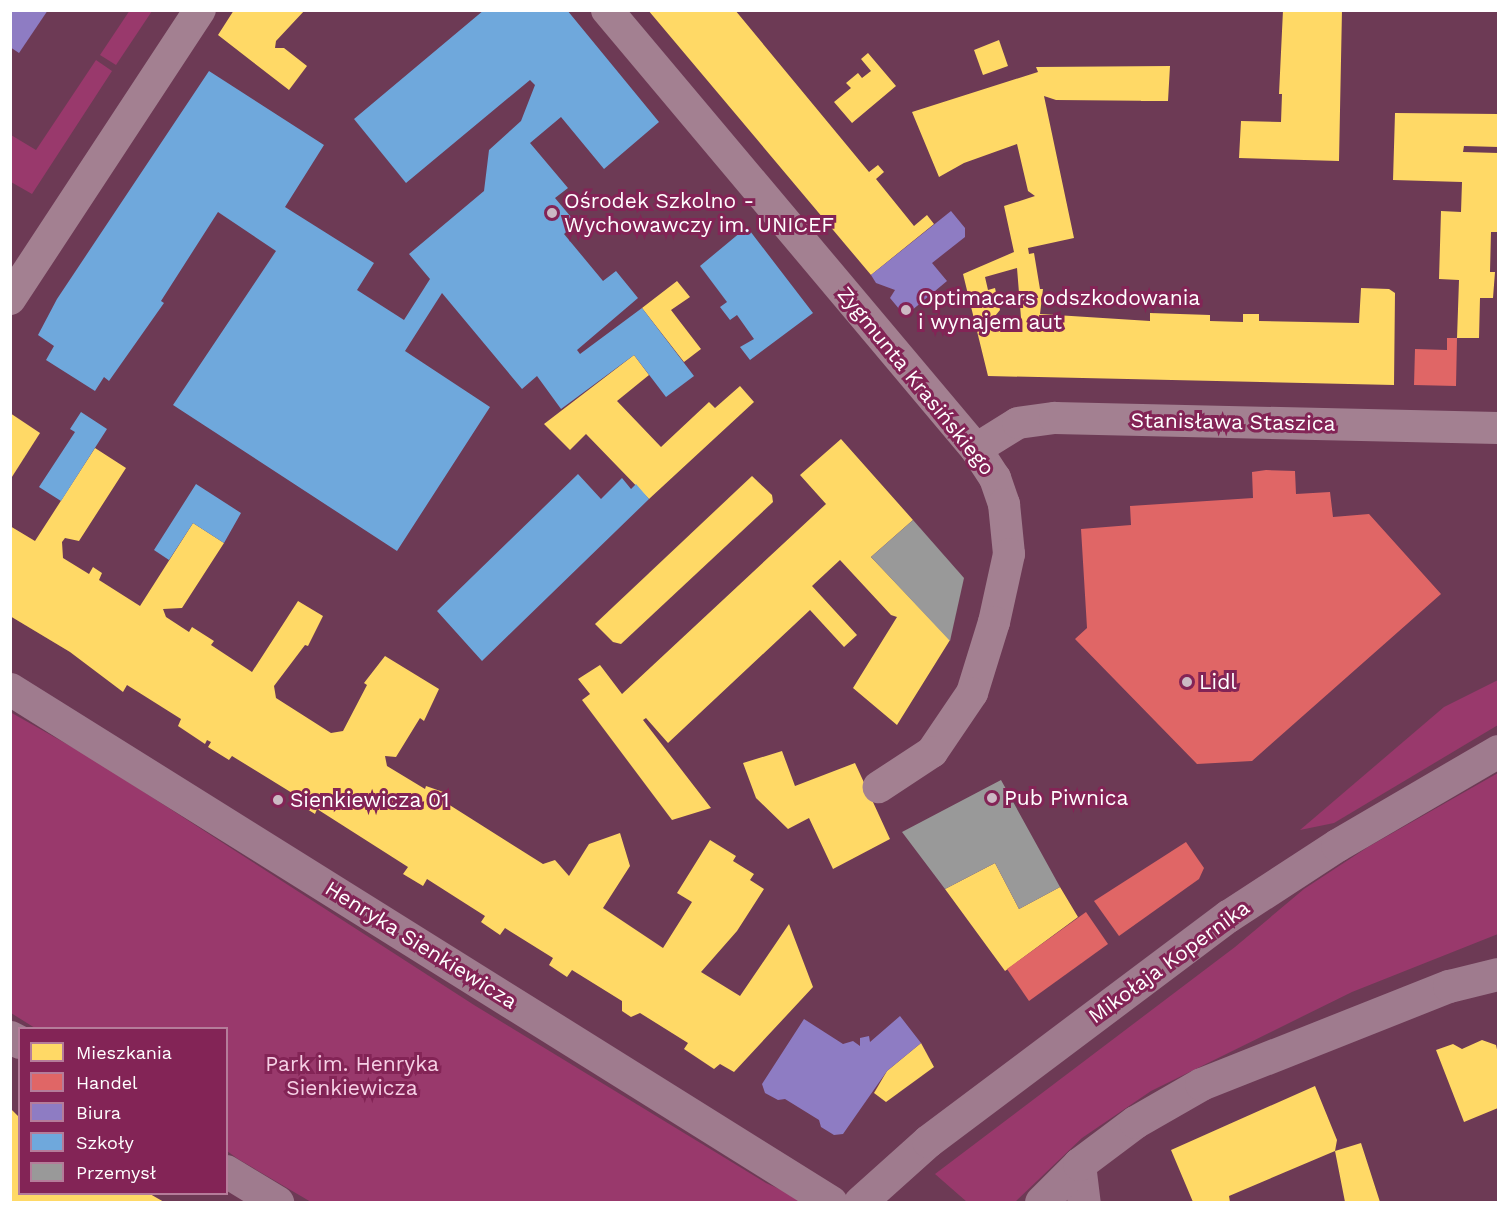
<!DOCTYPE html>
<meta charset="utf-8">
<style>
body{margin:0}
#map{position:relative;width:1509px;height:1213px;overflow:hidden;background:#6d3a55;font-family:"Work Sans",sans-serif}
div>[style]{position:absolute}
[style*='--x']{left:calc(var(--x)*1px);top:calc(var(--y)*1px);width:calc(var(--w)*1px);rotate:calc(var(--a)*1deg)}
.green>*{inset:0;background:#99396c}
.homes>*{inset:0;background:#ffd966}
.shops>*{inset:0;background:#e06666}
.offices>*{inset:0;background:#8e7cc3}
.schools>*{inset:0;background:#6fa8dc}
.industry>*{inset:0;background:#999}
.street>*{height:32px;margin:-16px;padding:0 16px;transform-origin:16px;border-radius:16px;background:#a38091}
.secondary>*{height:33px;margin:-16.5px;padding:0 16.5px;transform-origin:16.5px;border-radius:16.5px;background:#9f7b8e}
.dots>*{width:16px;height:16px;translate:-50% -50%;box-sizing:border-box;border:3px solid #832456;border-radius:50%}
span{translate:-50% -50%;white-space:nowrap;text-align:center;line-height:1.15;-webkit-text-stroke:6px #832456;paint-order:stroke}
.poi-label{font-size:21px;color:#fff}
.left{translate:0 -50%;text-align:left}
.street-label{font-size:21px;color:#fff}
.park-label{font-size:21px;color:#f6d0e5}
.frame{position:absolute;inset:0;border:12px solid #fff;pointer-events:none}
.legend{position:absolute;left:18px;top:1027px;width:210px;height:168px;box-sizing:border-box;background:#832456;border:2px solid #b57c9a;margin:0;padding:8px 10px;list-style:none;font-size:18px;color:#fff}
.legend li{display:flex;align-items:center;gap:12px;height:30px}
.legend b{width:30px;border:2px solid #b57c9a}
</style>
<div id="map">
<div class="green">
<div style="clip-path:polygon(130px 10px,152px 11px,116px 65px,100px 55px)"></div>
<div style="clip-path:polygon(96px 60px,112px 71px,32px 194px,11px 182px,11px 135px,36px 150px)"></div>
<div style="clip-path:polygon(1498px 680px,1498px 725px,1334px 823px,1300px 830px,1444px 707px)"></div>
<div style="clip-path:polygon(10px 712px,88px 756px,474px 1005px,766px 1183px,808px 1202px,311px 1202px,238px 1159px,227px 1151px,226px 1028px,35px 1028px,11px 1013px)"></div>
<div style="clip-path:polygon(1498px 773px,1498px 934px,1352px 992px,1151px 1091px,1082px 1138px,1015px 1202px,967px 1202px,935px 1174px,1235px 947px,1304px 889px,1368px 847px)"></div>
</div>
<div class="homes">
<div style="clip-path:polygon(234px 10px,305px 10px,276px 41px,275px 48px,284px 48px,307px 66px,289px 90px,218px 35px)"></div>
<div style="clip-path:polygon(648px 10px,735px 10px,869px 172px,878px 165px,884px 172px,876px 179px,914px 226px,927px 215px,934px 224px,871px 275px)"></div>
<div style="clip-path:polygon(1283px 10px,1342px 10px,1339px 161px,1239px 158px,1241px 121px,1281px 122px,1282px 94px,1279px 94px)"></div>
<div style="clip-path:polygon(999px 40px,1008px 66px,983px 75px,974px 50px)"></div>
<div style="clip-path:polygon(868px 53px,896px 86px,852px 123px,834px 102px,851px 88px,846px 83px,858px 73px,862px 78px,871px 71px,861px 59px)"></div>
<div style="clip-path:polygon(evenodd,1170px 66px,1168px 101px,1056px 100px,1044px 96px,1074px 238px,1028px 248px,1029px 254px,1034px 253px,1040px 289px,1043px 289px,1040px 314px,1150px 321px,1150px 313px,1210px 315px,1210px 321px,1243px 322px,1243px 314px,1259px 314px,1259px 321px,1359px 323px,1361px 288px,1389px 289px,1395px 293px,1394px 385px,988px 376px,963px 274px,1014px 252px,1004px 206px,1035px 196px,1028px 191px,1017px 144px,964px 163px,939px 177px,912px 112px,1038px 72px,1036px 67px,1170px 66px,1017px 268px,1021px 318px,996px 323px,995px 316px,1000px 310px,995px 288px,988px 290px,985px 277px,1017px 268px)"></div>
<div style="clip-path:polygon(1395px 113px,1498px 114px,1498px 147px,1464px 146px,1463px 152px,1498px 153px,1498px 232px,1491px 232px,1490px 272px,1495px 272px,1493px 298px,1480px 298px,1479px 338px,1457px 338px,1459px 280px,1439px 279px,1441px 211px,1461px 212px,1462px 182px,1393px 180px)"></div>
<div style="clip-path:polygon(677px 281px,690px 297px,671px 310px,701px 349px,684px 362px,642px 308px)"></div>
<div style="clip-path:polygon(634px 355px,649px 375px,617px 401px,661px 447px,709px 402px,715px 408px,740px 386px,754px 402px,649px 499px,586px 434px,570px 450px,544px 424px)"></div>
<div style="clip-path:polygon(10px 413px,40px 433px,10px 480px)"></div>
<div style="clip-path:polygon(841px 439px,913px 520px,871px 557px,950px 640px,897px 725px,853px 688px,897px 617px,891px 615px,840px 560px,812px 586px,857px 635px,844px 647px,810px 610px,668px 743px,646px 718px,643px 720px,711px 808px,672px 820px,582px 700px,590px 694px,578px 679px,600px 665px,622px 694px,826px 504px,800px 475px)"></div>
<div style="clip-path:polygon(95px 448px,126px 468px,79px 541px,65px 538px,62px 542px,63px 558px,89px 574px,93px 567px,102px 573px,99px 580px,140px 606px,193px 523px,224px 543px,182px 608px,163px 609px,166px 617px,189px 632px,192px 627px,214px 641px,211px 645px,252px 672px,298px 601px,323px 616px,308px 646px,305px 645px,274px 686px,276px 698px,331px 733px,343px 731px,367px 685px,364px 683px,385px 656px,439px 689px,424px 721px,420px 718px,396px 757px,385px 756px,387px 766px,425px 789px,426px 786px,446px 793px,448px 804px,543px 864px,555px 860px,569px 876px,589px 844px,620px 833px,630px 866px,603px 908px,663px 948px,692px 902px,677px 893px,710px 840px,736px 856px,733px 861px,754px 874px,750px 880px,764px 889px,737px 931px,701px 972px,740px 996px,789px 924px,813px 987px,734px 1072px,720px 1064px,714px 1069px,684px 1049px,688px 1043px,640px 1013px,631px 1017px,622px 1011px,622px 1001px,572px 970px,567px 977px,549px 965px,553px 958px,505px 928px,500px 935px,481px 922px,485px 916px,427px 879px,423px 886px,403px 874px,408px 867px,317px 809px,315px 814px,294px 801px,297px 796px,232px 756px,229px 760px,208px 747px,211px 742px,207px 740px,205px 744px,178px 726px,181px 719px,127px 685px,123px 692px,70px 652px,10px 616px,10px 526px,35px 541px)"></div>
<div style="clip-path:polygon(752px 476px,772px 495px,773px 502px,621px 644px,613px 642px,595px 624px)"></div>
<div style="clip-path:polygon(782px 751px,795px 786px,855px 763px,890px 839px,833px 869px,809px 818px,788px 829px,756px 798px,743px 763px)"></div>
<div style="clip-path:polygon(995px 863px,1019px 909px,1060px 887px,1078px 917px,1005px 971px,945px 889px)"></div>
<div style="clip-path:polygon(1482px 1040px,1496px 1045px,1498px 1054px,1498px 1108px,1464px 1122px,1436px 1050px,1453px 1044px,1462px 1049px)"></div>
<div style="clip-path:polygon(921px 1043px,934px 1067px,886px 1102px,874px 1093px,887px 1071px)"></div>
<div style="clip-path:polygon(1315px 1086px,1337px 1140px,1335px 1151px,1361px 1143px,1380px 1202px,1345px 1202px,1335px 1151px,1229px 1196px,1230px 1202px,1193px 1202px,1171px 1150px)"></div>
<div style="clip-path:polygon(10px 1108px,20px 1118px,20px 1194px,150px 1194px,164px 1202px,10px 1202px)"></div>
</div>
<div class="shops">
<div style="clip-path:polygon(1447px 338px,1457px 338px,1456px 386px,1414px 385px,1415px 349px,1447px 350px)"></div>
<div style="clip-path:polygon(1266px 470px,1295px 471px,1296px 494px,1330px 492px,1333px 517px,1369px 514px,1441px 594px,1252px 761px,1197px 764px,1075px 639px,1087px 628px,1081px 529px,1131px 525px,1130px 506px,1253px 498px,1252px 472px)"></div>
<div style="clip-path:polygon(1186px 842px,1204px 868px,1199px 879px,1119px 936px,1094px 901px)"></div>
<div style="clip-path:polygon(1086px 912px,1108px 944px,1029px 1001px,1007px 969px)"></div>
</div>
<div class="offices">
<div style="clip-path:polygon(10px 10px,48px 10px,19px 53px,10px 47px)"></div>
<div style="clip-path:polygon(951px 211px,965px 228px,965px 237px,932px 263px,947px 281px,905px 316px,890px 298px,895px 290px,876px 283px,871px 275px)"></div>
<div style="clip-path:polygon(900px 1016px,921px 1043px,887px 1071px,843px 1134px,834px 1135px,821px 1127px,819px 1120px,785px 1099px,778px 1100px,765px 1093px,762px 1084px,804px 1019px,843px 1044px,853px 1041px,860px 1046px,860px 1038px,869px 1036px,870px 1042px)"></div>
</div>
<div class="schools">
<div style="clip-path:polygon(484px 10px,567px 10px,659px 122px,604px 169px,561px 117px,530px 143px,568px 188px,555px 198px,576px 223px,564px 234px,603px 281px,616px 271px,638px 298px,577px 350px,580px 354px,642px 308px,694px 376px,666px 397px,634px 355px,561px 409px,537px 376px,522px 389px,442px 293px,405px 351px,490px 407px,397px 551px,173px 405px,276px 251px,218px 212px,161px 301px,164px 303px,109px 381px,104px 377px,95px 391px,46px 360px,54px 346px,38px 335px,57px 299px,209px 71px,324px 145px,285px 207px,374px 263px,357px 290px,404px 320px,430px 279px,409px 254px,484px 191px,489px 150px,521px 121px,535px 85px,530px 80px,406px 183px,354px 119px)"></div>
<div style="clip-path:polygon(747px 227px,813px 313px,750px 360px,740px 347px,754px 339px,737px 315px,730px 320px,720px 307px,727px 302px,700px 266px)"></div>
<div style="clip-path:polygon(81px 412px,107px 429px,61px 501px,39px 487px,75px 432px,70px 429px)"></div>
<div style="clip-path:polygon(578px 474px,601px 499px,622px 478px,631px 489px,636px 484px,649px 499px,482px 661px,437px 611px)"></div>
<div style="clip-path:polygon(196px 484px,241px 513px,224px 543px,193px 523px,169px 560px,154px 550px)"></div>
</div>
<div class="industry">
<div style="clip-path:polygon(913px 520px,964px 578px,950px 641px,871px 557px)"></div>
<div style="clip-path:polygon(1001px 780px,1060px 887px,1019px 909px,995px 863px,945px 889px,902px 832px)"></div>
</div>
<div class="street">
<div style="--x:607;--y:10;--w:573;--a:49.95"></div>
<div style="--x:976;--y:449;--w:35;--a:57"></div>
<div style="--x:995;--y:478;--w:28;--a:71"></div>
<div style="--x:1004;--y:504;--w:50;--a:84.3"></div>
<div style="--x:1009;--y:554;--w:70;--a:102.4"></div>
<div style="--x:994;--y:622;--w:74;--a:107.2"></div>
<div style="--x:972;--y:693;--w:71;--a:124.1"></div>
<div style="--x:932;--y:752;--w:64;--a:146.6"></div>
<div style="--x:10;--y:299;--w:346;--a:-56.7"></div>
<div style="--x:976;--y:449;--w:49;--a:-31.8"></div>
<div style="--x:1018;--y:423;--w:37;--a:-8"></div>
<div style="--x:1055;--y:418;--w:443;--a:1.3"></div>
</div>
<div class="secondary">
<div style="--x:10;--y:689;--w:968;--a:32"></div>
<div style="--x:10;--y:1037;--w:11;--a:27"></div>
<div style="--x:1079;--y:1164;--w:38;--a:83"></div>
<div style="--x:226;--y:1171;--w:60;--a:31.3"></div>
<div style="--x:860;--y:1202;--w:91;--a:-41.9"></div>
<div style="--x:928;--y:1141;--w:375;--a:-36.9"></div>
<div style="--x:1228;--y:916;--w:130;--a:-33.1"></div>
<div style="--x:1337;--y:845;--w:186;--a:-30.3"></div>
<div style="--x:1041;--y:1202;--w:54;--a:-45"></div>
<div style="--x:1079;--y:1164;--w:70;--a:-36.9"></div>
<div style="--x:1135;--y:1122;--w:76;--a:-29.9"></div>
<div style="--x:1201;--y:1084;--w:267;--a:-21.6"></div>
<div style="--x:1449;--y:986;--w:50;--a:-13.8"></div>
</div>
<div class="dots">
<div style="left:552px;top:213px;background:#ccbac4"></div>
<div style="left:906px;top:310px;background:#ccbac4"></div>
<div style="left:1187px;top:682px;background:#ccbac4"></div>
<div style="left:992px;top:798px;background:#ccbac4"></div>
<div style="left:278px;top:800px;background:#ccbac4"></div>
</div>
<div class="poi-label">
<span class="left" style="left:564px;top:213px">Ośrodek Szkolno -<br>Wychowawczy im. UNICEF</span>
<span class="left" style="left:918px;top:310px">Optimacars odszkodowania<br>i wynajem aut</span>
<span class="left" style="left:1199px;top:682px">Lidl</span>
<span class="left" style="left:1004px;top:798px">Pub Piwnica</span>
<span class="left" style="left:290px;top:800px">Sienkiewicza 01</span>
</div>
<div class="street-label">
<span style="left:916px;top:381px;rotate:51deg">Zygmunta Krasińskiego</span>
<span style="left:1233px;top:422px;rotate:1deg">Stanisława Staszica</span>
<span style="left:421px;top:945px;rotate:32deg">Henryka Sienkiewicza</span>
<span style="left:1169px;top:962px;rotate:-36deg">Mikołaja Kopernika</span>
</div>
<div class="park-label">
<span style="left:352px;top:1076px">Park im. Henryka<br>Sienkiewicza</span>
</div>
<div class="frame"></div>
<ul class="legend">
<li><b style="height:16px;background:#ffd966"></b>Mieszkania</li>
<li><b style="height:16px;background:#e06666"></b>Handel</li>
<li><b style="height:16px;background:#8e7cc3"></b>Biura</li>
<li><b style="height:16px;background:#6fa8dc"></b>Szkoły</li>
<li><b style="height:16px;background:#999"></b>Przemysł</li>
</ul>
</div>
